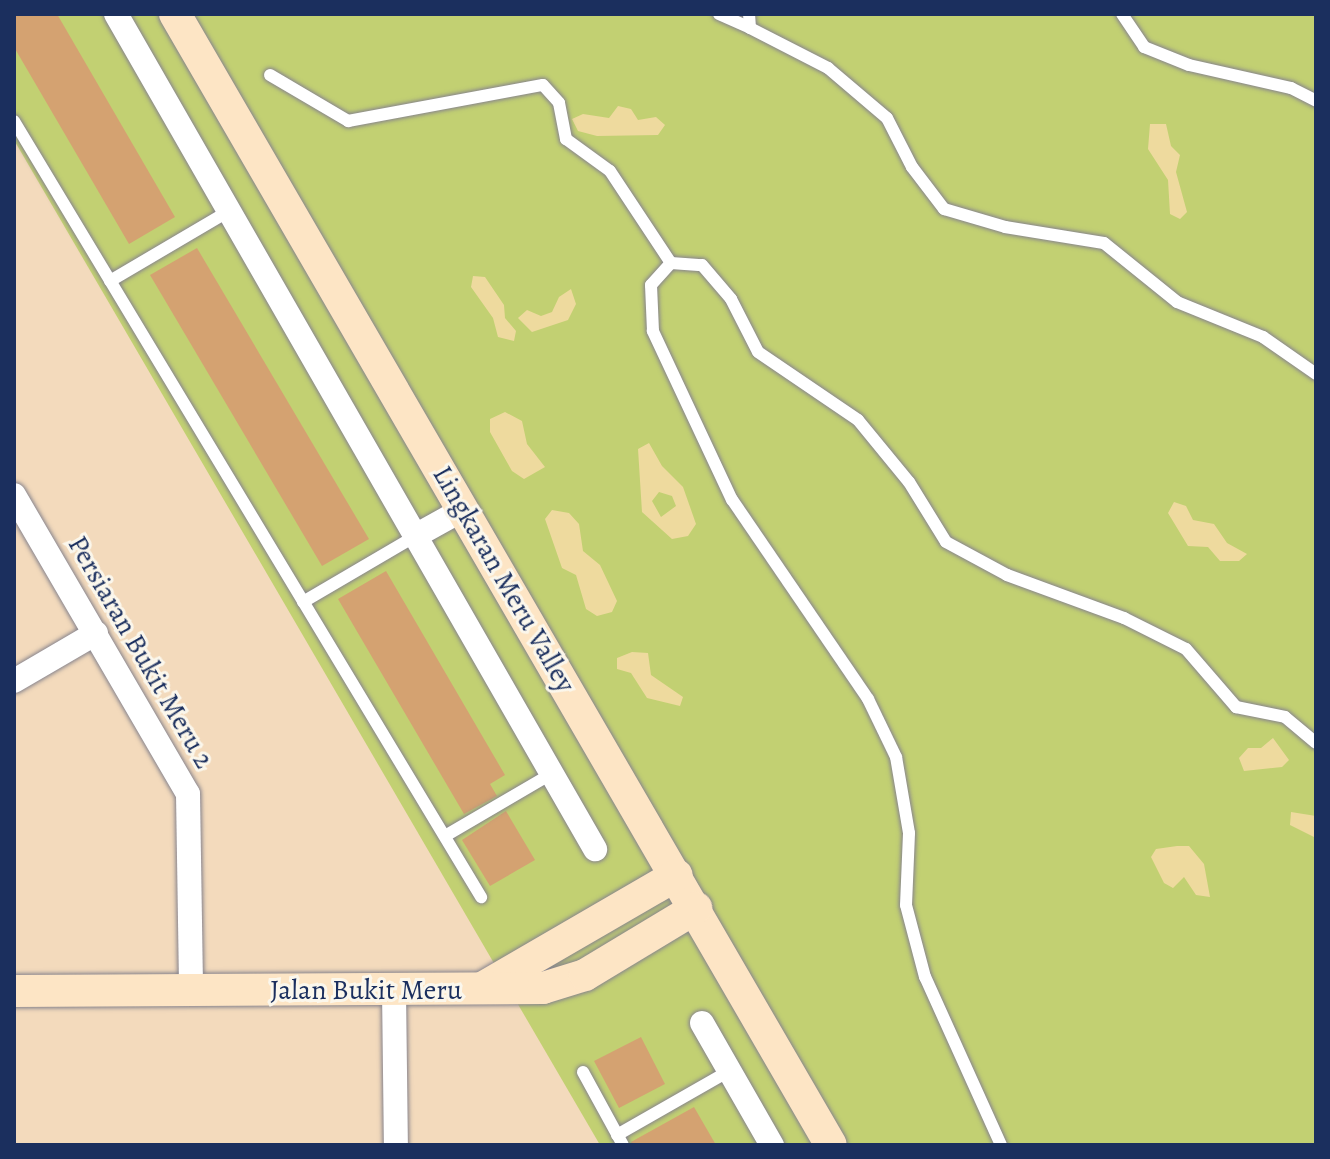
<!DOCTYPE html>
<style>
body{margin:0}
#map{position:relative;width:1330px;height:1159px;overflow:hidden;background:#f3dabc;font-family:Alegreya,serif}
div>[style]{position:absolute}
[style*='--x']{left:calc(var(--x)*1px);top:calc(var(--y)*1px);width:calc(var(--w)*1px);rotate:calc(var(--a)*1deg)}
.green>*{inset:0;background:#c2d072}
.sand>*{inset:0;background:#eeda9e}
.building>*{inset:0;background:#d4a271}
.roads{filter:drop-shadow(0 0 2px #87848d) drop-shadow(0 0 2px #87848d)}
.lane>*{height:12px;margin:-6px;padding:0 6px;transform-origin:6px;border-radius:6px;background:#fff}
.street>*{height:24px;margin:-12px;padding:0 12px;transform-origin:12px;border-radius:12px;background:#fff}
.secondary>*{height:32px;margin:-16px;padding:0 16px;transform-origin:16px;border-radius:16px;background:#fde5c5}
span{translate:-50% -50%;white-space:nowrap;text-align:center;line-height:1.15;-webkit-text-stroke:6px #fbf7ec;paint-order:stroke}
.street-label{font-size:28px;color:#1b2f5e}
.frame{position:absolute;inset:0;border:16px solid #1b2f5e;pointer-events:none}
</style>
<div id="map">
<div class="green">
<div style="clip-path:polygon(14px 14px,1316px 14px,1316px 1145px,600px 1145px,14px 140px)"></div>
</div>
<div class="sand">
<div style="clip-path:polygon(618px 106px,631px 109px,638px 120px,656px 117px,665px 125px,658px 135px,597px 136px,578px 131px,572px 119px,583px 114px,609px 118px)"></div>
<div style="clip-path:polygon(1150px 124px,1166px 124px,1171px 146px,1180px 155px,1176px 172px,1187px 212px,1180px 219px,1170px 214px,1168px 180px,1148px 149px)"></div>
<div style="clip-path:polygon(473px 276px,485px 277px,504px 305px,505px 318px,516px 331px,514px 341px,498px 337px,493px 318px,471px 287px)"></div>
<div style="clip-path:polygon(571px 289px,576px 304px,568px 320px,532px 332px,518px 318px,527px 310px,541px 316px,552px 312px,559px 297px)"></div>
<div style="clip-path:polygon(505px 412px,522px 421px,527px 444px,545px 467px,524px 479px,512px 471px,490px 432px,490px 419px)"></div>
<div style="clip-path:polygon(evenodd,649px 443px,662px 466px,683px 487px,696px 524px,688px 536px,672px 539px,642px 512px,638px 449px,649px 443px,659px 492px,672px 496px,676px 506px,661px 517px,652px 501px,659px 492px)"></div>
<div style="clip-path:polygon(1174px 502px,1186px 506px,1193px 520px,1214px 524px,1227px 543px,1247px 554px,1239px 561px,1220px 561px,1208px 547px,1188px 546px,1168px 513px)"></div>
<div style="clip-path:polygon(552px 510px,569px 513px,579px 524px,583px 551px,600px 565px,617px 601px,612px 612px,597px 616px,586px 609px,576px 575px,562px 568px,545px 519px)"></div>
<div style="clip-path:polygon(632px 652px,648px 653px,651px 675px,683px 697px,680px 706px,647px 698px,631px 673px,617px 669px,617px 658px)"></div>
<div style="clip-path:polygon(1273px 738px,1289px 760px,1282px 767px,1244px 771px,1239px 758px,1248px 748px,1261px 748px)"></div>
<div style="clip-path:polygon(1291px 812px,1316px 816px,1316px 838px,1290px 825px)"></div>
<div style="clip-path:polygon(1177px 846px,1189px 846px,1204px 864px,1210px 897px,1196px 895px,1184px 877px,1173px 888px,1164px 883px,1151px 857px,1156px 849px)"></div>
</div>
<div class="building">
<div style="clip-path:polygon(14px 14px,57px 14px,175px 217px,129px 244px,14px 47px)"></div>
<div style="clip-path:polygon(197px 248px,369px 539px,322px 566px,150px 275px)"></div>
<div style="clip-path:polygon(386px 571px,505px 775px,490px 784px,497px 796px,464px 814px,338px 599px)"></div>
<div style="clip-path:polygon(506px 811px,535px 860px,490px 886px,462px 840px)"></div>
<div style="clip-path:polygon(641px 1037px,665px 1084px,619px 1108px,594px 1061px)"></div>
<div style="clip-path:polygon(694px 1107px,716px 1145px,632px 1145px,631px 1142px)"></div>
</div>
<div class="roads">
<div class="lane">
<div style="--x:719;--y:14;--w:34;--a:24"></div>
<div style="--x:750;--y:28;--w:14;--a:-94"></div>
<div style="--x:1122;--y:14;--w:40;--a:56"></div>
<div style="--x:1144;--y:47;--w:48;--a:21.8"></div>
<div style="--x:1189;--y:65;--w:105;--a:12.7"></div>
<div style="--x:1291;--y:88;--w:28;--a:27"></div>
<div style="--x:750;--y:28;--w:88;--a:27.1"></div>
<div style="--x:828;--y:68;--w:77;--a:40.3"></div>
<div style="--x:887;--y:118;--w:55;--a:63"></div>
<div style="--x:912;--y:167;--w:53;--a:52.7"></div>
<div style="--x:944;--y:209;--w:64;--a:16.4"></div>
<div style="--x:1005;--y:227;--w:100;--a:9.2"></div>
<div style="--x:1104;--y:243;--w:94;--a:38.9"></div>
<div style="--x:1177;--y:302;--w:93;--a:22.1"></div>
<div style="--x:1263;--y:337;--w:65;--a:34.9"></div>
<div style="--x:270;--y:75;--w:91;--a:30.5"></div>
<div style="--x:348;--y:121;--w:198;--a:-10.5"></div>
<div style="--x:543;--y:85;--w:24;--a:48"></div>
<div style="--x:559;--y:103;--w:37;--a:79"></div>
<div style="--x:566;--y:139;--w:54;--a:36"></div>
<div style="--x:610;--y:171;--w:110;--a:56.5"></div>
<div style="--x:14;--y:121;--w:906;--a:58.96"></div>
<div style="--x:110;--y:281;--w:138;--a:-30.5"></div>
<div style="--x:303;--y:602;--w:132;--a:-30.4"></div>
<div style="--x:445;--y:836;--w:125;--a:-30.3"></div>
<div style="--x:583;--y:1072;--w:83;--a:61.3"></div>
<div style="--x:617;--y:1135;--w:129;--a:-29.7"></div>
<div style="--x:1001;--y:1145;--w:184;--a:-114.3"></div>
<div style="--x:925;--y:977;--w:74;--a:-104.8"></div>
<div style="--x:906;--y:905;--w:72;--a:-87.6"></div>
<div style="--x:909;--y:833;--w:77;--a:-99.7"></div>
<div style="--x:896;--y:757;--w:64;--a:-115.8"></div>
<div style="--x:868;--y:699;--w:241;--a:-124.3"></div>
<div style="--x:732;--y:500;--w:187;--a:-115.1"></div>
<div style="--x:653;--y:331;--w:46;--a:-92.5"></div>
<div style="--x:651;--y:285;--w:30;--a:-48"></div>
<div style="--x:671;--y:263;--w:31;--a:4"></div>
<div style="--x:702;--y:265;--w:45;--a:49.5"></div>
<div style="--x:731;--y:299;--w:59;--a:63"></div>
<div style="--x:758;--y:352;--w:121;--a:34.2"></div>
<div style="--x:858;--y:420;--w:80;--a:50.6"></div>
<div style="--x:909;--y:482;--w:70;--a:58.3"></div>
<div style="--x:946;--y:542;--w:69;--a:28.4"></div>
<div style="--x:1007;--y:575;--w:125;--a:20.2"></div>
<div style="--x:1124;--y:618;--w:69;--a:26.6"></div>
<div style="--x:1186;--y:649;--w:77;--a:49.2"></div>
<div style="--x:1236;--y:707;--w:50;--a:11.5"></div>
<div style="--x:1285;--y:717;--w:40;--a:40"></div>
</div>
<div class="street">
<div style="--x:116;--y:14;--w:963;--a:60.16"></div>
<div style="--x:14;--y:495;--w:346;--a:59.8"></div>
<div style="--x:188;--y:794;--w:197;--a:89.1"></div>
<div style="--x:417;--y:535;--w:54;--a:-29"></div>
<div style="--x:14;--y:681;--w:95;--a:-30.3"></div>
<div style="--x:394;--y:990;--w:155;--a:89.3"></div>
<div style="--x:702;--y:1023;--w:141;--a:60.2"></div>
</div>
<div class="secondary">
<div style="--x:175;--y:14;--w:1307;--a:59.89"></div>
<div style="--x:482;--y:988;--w:225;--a:-30.1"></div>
<div style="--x:14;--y:991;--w:529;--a:-0.32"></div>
<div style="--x:543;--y:988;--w:44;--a:-17.2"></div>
<div style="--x:585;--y:975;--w:130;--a:-31.1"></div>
</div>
</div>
<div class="street-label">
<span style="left:504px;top:579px;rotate:60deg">Lingkaran Meru Valley</span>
<span style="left:141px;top:652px;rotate:60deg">Persiaran Bukit Meru 2</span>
<span style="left:366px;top:990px">Jalan Bukit Meru</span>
</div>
<div class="frame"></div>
</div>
